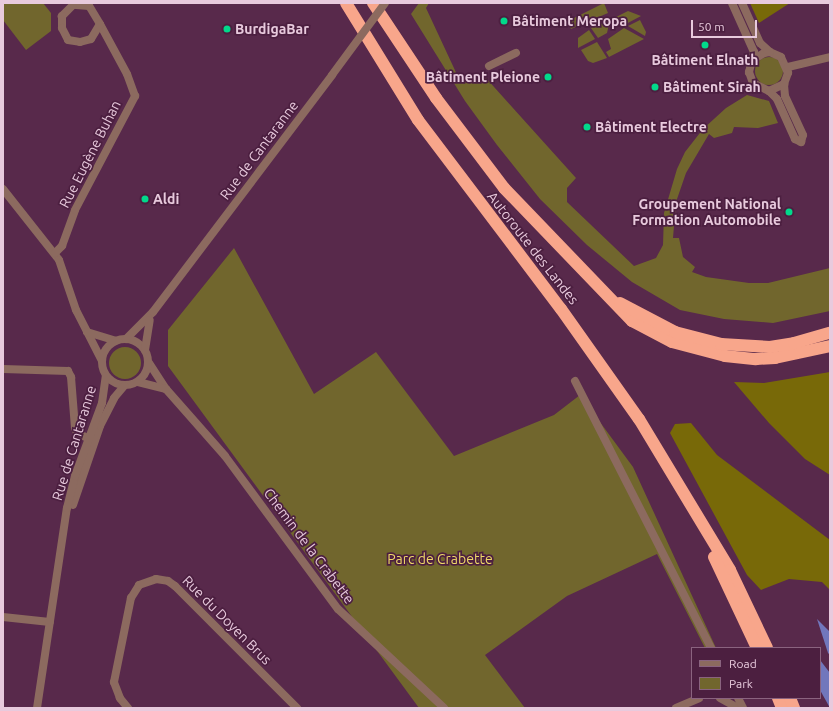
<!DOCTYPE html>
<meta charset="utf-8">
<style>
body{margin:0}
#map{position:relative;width:833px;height:711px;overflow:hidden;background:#58294b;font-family:Ubuntu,sans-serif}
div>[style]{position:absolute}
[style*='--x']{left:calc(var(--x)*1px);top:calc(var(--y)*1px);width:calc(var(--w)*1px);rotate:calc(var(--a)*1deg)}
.green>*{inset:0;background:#71662d}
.round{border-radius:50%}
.forest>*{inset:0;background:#786908}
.water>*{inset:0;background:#7177bc}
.minor>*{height:8px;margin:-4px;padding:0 4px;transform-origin:4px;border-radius:4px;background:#8c6a5f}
.tertiary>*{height:8px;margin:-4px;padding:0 4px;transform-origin:4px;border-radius:4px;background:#8c6a5f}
.tertiary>.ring{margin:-4px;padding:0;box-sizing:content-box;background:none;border:8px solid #8c6a5f;border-radius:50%}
.motorway>*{height:12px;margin:-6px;padding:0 6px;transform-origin:6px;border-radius:6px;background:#f8a68b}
.tertiary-bridge>*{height:8px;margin:-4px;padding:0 4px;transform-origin:4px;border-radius:4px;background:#8c6a5f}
.dots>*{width:11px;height:11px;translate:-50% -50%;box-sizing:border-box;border:2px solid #4c1f40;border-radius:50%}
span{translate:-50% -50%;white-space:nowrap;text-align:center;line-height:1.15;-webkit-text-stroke:3.5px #4c1f40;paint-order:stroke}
.poi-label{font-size:14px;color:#e8cadd;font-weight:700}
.left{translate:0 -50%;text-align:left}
.right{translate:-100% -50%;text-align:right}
.street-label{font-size:14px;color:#e8cadd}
.park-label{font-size:14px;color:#eed868}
.frame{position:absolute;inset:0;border:4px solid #e8cadd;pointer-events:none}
.legend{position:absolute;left:691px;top:647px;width:130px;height:52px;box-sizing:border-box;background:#4c1f40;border:1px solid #8a637f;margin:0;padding:5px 7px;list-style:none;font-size:12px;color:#e8cadd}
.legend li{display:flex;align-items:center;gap:8px;height:20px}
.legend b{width:20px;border:1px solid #8a637f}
.scale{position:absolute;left:691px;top:20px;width:66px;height:18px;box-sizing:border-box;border:2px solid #e8cadd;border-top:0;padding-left:5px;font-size:12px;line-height:14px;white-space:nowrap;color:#e8cadd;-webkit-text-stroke:3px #4c1f40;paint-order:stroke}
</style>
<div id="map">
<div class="green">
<div style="clip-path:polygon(3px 3px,43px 3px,51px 13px,51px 31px,26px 50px,3px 20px)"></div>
<div style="clip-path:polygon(419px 3px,429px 3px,426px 8px,460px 81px,486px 78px,576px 178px,567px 188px,567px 202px,634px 266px,656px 258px,663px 245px,664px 213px,677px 169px,685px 152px,703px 129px,726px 108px,747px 95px,769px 101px,778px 123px,758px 128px,734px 127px,732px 133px,714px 138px,709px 134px,686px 173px,676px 202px,673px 238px,679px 238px,683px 257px,695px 267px,692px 272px,706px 277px,749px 283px,768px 283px,830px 268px,830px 311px,773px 323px,724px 319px,680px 310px,632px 282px,587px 245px,540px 199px,497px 145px,465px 101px,411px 14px)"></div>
<div style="clip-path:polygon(604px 3px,608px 13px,571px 29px,569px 25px,574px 18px)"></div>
<div style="clip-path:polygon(628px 11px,641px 16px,624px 25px,614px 18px)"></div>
<div style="clip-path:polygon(610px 20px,607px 33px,598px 38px,591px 28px)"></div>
<div style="clip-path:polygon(640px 20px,646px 32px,645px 36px,628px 26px)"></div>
<div style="clip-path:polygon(624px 28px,644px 39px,609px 57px,606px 52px,611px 49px,608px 39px)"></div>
<div style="clip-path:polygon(589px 30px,595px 39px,578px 48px,578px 38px)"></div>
<div style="clip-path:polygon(597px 42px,607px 58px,593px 63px,588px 61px,581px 50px)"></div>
<div class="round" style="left:755px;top:57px;width:28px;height:28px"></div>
<div style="clip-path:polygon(234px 248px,314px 394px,376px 352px,454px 456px,554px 415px,580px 395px,633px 467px,716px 648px,705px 648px,657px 554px,567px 596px,485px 655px,525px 708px,419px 708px,168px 366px,168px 330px)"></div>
<div class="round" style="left:109px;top:347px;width:32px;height:32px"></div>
</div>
<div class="forest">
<div style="clip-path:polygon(750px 3px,790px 3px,759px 23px)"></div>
<div style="clip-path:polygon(830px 372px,830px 475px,805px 459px,769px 423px,734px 382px,764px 383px)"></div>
<div style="clip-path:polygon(691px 423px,717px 455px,830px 540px,830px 590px,822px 582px,789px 579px,761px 590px,747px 575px,670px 433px,675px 424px)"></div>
</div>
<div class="water">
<div style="clip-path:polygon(817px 619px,830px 632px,830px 655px,828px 653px)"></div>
<div style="clip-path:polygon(820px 660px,830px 673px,830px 708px,820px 690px)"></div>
</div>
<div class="minor">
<div style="--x:732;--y:3;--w:54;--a:65.8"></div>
<div style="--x:754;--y:52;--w:21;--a:104"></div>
<div style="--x:749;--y:72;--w:12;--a:70"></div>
<div style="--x:753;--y:83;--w:18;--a:27"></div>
<div style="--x:769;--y:91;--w:17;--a:-25"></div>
<div style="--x:784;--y:84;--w:12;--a:-70"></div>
<div style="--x:788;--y:73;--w:17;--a:-114"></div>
<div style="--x:781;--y:57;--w:12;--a:-156"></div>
<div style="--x:770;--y:52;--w:6;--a:171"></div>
<div style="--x:764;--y:53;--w:13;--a:148"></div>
<div style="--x:742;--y:3;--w:44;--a:65.8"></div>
<div style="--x:760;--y:43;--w:13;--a:42"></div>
<div style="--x:489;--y:66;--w:30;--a:-26"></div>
<div style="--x:788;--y:67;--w:43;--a:-13.4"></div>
<div style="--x:769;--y:91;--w:11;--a:45"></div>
<div style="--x:777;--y:99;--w:44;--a:65.8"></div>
<div style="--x:795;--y:139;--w:7;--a:27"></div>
<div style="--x:801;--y:142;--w:7;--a:-74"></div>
<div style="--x:803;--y:135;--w:43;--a:-114.8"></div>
<div style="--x:785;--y:96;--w:12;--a:-95"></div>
<div style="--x:3;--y:189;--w:90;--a:51.7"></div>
<div style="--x:59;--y:260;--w:53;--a:71.2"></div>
<div style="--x:76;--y:310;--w:57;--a:63"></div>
<div style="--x:55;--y:253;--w:10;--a:-45"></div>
<div style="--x:62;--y:246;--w:38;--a:-70"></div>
<div style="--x:75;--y:210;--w:129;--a:-62.2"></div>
<div style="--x:135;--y:96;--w:23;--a:-110"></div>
<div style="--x:127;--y:74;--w:57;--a:-118.4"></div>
<div style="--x:100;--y:24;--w:21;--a:-121"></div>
<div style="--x:89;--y:6;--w:16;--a:-176"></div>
<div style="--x:73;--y:5;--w:16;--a:135"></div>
<div style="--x:62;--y:16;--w:12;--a:90"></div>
<div style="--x:62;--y:28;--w:13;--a:63"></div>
<div style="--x:68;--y:40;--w:12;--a:9"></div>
<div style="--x:80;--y:42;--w:11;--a:-15"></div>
<div style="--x:91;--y:39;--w:17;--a:-59"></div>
<div style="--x:87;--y:332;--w:30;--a:17"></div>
<div style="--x:149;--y:363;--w:31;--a:57"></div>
<div style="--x:166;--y:389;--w:89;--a:48.6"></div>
<div style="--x:225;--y:456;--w:190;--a:53.6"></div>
<div style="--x:338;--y:609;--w:145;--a:43"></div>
<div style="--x:3;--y:369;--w:65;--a:1.8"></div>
<div style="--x:68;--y:371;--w:7;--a:63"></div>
<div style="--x:71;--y:377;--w:51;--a:85.5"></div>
<div style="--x:75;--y:428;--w:5;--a:68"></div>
<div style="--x:77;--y:433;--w:19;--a:25"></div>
<div style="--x:575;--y:381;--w:300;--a:63"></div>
<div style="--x:138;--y:382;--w:29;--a:14"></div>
<div style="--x:3;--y:617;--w:47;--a:6.1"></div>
<div style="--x:720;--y:698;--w:21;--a:29"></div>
<div style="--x:738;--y:698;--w:11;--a:63"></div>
<div style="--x:128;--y:708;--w:13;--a:-129"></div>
<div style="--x:120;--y:698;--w:17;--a:-111"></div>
<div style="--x:114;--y:682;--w:86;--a:-78.6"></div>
<div style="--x:131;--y:598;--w:15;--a:-58"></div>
<div style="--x:139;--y:585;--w:18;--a:-19"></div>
<div style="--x:156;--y:579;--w:12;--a:9"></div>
<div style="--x:168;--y:581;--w:9;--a:36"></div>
<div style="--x:175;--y:586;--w:173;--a:45"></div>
<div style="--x:676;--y:708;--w:25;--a:-23"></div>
</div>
<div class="tertiary">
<div class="ring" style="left:102px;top:339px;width:38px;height:38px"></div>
<div style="--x:126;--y:339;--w:38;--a:-45"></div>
<div style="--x:153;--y:312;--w:297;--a:-52.9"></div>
<div style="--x:145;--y:350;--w:30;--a:-81"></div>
<div style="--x:73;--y:505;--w:83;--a:-71.1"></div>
<div style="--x:100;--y:426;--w:31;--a:-63"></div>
<div style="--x:114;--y:398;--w:16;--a:-50"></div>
<div style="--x:37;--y:708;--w:202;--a:-81.5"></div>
<div style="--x:67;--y:508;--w:33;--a:-76"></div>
<div style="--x:75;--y:476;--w:78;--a:-69.7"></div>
<div style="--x:102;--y:403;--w:27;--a:-82"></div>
</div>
<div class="motorway">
<div style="--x:346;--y:3;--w:137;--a:58.4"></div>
<div style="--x:418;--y:120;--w:237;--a:52.9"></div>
<div style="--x:561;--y:309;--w:135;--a:54.7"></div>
<div style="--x:639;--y:419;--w:176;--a:58.9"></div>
<div style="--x:730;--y:570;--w:86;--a:64.6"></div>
<div style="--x:373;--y:3;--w:114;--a:56.4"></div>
<div style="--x:436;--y:98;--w:113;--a:52.9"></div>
<div style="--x:504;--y:188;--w:185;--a:46.1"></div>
<div style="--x:632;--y:321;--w:45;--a:27.7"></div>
<div style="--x:672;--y:342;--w:55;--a:14.8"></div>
<div style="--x:725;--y:356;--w:31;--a:6"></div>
<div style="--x:756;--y:359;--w:19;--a:-3"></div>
<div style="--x:775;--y:358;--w:56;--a:-12.3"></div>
<div style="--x:620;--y:303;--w:62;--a:27.8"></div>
<div style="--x:675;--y:332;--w:48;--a:14.6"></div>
<div style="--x:721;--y:344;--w:49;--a:3.5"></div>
<div style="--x:770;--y:347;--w:24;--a:-9"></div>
<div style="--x:794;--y:343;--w:37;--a:-16"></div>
<div style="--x:714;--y:557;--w:101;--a:64.7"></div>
<div style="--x:778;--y:698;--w:11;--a:68"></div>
<div style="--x:790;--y:698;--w:11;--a:68"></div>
</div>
<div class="tertiary-bridge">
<div style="--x:332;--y:75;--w:89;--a:-53.6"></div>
</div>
<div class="dots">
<div style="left:504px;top:21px;background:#01d98b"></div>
<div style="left:227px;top:29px;background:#01d98b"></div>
<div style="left:705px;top:45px;background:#01d98b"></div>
<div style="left:548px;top:77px;background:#01d98b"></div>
<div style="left:655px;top:87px;background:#01d98b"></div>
<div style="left:587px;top:127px;background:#01d98b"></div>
<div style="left:145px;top:199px;background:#01d98b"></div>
<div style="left:789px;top:212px;background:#01d98b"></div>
</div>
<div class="poi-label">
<span class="left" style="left:512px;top:21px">Bâtiment Meropa</span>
<span class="left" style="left:235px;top:29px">BurdigaBar</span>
<span style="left:705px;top:60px">Bâtiment Elnath</span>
<span class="right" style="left:540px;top:77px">Bâtiment Pleione</span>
<span class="left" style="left:663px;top:87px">Bâtiment Sirah</span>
<span class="left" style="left:595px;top:127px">Bâtiment Electre</span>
<span class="left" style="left:153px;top:199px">Aldi</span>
<span class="right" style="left:781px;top:212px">Groupement National<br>Formation Automobile</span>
</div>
<div class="street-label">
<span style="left:259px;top:150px;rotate:-53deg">Rue de Cantaranne</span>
<span style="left:90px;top:154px;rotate:-63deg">Rue Eugène Buhan</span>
<span style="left:533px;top:248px;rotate:52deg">Autoroute des Landes</span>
<span style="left:74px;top:443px;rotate:-73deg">Rue de Cantaranne</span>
<span style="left:309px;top:546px;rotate:53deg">Chemin de la Crabette</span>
<span style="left:227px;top:620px;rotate:45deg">Rue du Doyen Brus</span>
</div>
<div class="park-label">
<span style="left:440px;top:559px">Parc de Crabette</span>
</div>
<div class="frame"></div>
<ul class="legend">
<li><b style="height:5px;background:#8c6a5f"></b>Road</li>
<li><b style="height:11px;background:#71662d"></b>Park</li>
</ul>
<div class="scale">50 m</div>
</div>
